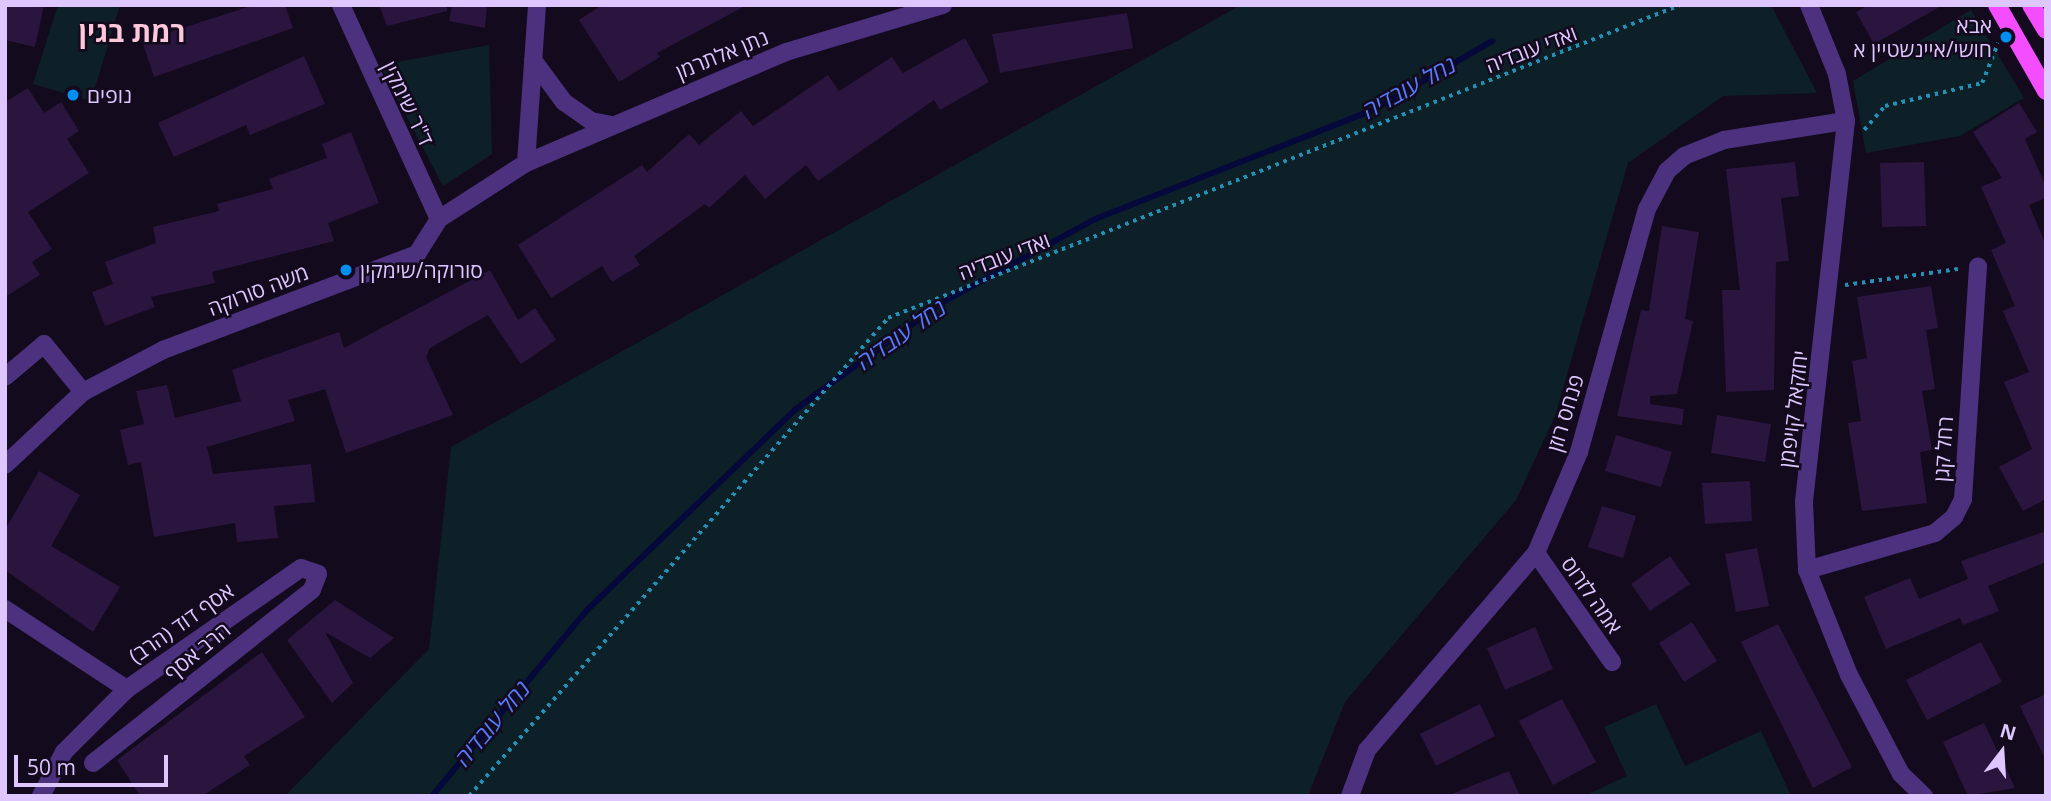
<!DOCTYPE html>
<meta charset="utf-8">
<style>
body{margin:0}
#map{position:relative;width:2051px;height:801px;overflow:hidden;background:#130a1d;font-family:"Open Sans","Noto Sans Hebrew",sans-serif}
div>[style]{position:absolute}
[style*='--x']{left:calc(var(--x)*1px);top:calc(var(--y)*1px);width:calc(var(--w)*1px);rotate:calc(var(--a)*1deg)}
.green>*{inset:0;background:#0d2027}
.stream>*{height:6px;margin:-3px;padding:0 3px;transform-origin:3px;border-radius:3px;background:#05083a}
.building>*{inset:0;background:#2a153f}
.path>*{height:3.5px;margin-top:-1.75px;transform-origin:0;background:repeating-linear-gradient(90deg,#2491b4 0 3.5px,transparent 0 8.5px)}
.minor>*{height:18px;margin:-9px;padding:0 9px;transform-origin:9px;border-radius:9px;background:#4c317f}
.major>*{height:18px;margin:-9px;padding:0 9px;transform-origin:9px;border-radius:9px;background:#f34dff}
.dots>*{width:19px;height:19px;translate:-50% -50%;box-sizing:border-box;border:4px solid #130a1d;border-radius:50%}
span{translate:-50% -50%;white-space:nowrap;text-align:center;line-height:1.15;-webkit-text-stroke:5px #130a1d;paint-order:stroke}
.poi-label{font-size:21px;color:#dec6ff}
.right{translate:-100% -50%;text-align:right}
.left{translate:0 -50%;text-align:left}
.street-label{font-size:21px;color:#dec6ff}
.water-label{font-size:23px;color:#547bff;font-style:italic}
.district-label{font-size:28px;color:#ffc8da;font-weight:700}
.frame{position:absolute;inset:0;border:7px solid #dec6ff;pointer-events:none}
.north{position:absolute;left:1967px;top:717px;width:70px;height:70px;-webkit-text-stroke:5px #130a1d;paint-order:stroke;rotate:17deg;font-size:19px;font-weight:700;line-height:28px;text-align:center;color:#dec6ff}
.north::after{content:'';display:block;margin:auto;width:24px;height:32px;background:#dec6ff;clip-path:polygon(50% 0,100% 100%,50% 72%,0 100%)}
.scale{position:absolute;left:14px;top:755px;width:154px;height:32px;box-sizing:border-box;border:4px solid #dec6ff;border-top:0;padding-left:9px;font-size:21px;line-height:24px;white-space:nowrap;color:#dec6ff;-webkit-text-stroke:5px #130a1d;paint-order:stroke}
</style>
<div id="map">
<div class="green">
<div style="clip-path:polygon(58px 5px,120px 5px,91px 101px,33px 84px)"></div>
<div style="clip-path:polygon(1241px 5px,1771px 5px,1817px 93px,1723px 96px,1628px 163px,1555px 416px,1516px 500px,1345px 702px,1308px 796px,285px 796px,429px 649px,451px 447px)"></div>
<div style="clip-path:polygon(1971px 10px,2024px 98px,1960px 136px,1866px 153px,1853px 81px)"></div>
<div style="clip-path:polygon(489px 45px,492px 154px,443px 186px,380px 65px)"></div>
<div style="clip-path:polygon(1656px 704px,1685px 766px,1761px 731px,1791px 796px,1584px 796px,1627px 776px,1604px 727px)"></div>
</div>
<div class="stream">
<div style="--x:432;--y:796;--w:242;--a:-50.2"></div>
<div style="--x:587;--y:610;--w:290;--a:-43.9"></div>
<div style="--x:796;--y:409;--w:182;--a:-36.1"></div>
<div style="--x:943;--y:302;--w:173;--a:-28.6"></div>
<div style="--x:1095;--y:219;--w:299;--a:-21.4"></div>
<div style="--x:1373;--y:110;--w:138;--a:-30.1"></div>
</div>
<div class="building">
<div style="clip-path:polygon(5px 5px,44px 5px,35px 47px,5px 40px)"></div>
<div style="clip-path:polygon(254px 5px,285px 5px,293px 28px,154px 77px,142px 41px)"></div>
<div style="clip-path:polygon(379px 5px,447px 5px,447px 11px,387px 26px)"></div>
<div style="clip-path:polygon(452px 5px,487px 5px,485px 28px,449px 21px)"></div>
<div style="clip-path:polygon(602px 5px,747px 5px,657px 53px,660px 57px,619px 82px,579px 20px)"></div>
<div style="clip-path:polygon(1869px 5px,1943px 5px,1874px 44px,1856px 12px)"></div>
<div style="clip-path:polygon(1127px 13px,1133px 48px,1000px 73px,992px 34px)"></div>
<div style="clip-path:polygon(965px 38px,989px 82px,940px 110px,934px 100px,818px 181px,806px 165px,765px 199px,745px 175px,709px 208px,705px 204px,634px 256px,640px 265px,612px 282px,602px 266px,551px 298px,518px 245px,642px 165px,647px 172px,689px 134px,699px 145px,741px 111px,753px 126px,828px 75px,839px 91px,892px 57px,903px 73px)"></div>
<div style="clip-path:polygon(304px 56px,325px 104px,250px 135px,246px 125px,174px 157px,158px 123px)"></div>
<div style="clip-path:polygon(28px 88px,44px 113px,61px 102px,79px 131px,67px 139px,89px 173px,28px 212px,52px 249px,32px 262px,40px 275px,5px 297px,5px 102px)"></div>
<div style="clip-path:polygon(2019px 103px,2037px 132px,2025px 139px,2046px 187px,2046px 198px,2029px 205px,2046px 245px,2046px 499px,2023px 511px,1999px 467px,2032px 449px,2004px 382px,2029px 372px,2003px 311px,2015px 306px,1991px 250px,2006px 243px,1981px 187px,2002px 178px,1973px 132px)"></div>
<div style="clip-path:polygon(351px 132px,379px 203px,328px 223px,334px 241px,212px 272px,215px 283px,151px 297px,155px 307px,105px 326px,92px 292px,113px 284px,105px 262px,156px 243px,153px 227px,219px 211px,217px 204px,273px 189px,269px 179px,327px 158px,322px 144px)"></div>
<div style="clip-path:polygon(1795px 162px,1799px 196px,1781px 198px,1789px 261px,1776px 262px,1774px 390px,1726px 392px,1722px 290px,1740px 290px,1726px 169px)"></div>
<div style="clip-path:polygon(1924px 162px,1926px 226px,1882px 227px,1880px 163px)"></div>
<div style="clip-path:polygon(1662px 226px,1699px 232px,1685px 319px,1693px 321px,1677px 394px,1650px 396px,1650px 404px,1684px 409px,1682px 425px,1617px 416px,1641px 310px,1649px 311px)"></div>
<div style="clip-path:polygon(490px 270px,518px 320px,535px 308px,556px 340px,521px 364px,488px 315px,430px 348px,426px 357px,453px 415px,346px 453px,325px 389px,288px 400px,295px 421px,207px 447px,213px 474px,311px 464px,315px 502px,274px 506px,278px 538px,237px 542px,235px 523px,154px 537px,141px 462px,128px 465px,120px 430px,144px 424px,136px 391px,167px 385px,175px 418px,241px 401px,232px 370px,339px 332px,344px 348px)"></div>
<div style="clip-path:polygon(1931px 286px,1938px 328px,1926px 330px,1935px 389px,1922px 391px,1932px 450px,1920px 452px,1927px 503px,1862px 511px,1848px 423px,1861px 421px,1852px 361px,1867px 358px,1857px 297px)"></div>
<div style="clip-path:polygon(1717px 415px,1771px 424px,1765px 462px,1711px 453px)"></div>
<div style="clip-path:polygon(1616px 435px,1672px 452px,1661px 487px,1605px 471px)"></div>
<div style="clip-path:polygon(39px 471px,80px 495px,51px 546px,120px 587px,93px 632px,5px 570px,5px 530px)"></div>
<div style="clip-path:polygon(1750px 481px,1752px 521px,1705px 524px,1702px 483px)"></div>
<div style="clip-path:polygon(1602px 506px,1636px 516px,1623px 558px,1588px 547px)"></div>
<div style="clip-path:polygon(2046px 531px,2046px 562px,1988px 586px,1999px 611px,1963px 625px,1960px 618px,1886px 649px,1864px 597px,1910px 578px,1919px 599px,1968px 579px,1961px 561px)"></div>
<div style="clip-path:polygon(1757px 548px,1769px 606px,1736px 612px,1725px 554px)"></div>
<div style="clip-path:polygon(1670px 556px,1690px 584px,1650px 611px,1631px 584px)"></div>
<div style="clip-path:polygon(335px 600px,394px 638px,370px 658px,325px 632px,353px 683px,332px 703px,287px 640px)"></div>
<div style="clip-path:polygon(1692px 622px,1717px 661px,1684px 682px,1659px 643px)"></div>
<div style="clip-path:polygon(1778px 624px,1852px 767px,1813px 788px,1741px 642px)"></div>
<div style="clip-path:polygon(1535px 627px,1553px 669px,1505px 690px,1487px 648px)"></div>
<div style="clip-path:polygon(1981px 642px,2002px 682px,1927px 720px,1906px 680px)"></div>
<div style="clip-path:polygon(262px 652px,305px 717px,244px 756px,250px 765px,202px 796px,140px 796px,117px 760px)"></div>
<div style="clip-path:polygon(2046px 694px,2046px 761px,2020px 706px)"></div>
<div style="clip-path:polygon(1562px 699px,1596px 762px,1553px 785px,1519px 721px)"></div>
<div style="clip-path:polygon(1480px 704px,1495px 736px,1436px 766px,1420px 734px)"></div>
<div style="clip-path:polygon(1984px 723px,2015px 788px,1968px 796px,1943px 742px)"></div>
<div style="clip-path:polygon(1509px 771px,1520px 796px,1449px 796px,1449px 795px)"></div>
</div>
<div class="path">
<div style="--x:1864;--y:130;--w:32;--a:-49"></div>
<div style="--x:1885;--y:106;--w:100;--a:-13.3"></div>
<div style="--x:1982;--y:83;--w:43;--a:-68.2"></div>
<div style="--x:1845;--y:285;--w:114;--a:-8.1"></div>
<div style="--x:469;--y:796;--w:636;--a:-48.76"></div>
<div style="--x:888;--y:318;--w:852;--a:-21.56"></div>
</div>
<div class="minor">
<div style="--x:341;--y:5;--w:235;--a:65.4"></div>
<div style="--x:1809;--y:5;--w:74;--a:67.9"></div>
<div style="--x:1837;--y:74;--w:48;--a:79.2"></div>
<div style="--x:1846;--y:121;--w:383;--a:96.3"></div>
<div style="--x:1804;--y:502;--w:68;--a:87.5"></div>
<div style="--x:1807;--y:570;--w:113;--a:68.2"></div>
<div style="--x:1849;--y:675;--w:112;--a:62.3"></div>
<div style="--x:1901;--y:774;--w:32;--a:44"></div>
<div style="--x:533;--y:60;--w:52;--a:53.6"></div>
<div style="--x:564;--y:102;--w:33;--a:35"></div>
<div style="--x:591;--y:121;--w:20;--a:11"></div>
<div style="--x:526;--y:163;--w:158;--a:-86"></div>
<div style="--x:5;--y:377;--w:51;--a:-40.2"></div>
<div style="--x:44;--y:344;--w:62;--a:50.9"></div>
<div style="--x:5;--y:465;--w:107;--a:-43.1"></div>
<div style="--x:83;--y:392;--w:90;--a:-27.7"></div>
<div style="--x:163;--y:350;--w:272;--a:-20.7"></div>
<div style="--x:417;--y:254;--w:41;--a:-57.8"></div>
<div style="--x:439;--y:219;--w:103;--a:-32.8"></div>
<div style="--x:526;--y:163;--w:283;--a:-23.1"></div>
<div style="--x:786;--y:52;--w:164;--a:-16.7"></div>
<div style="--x:1536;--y:553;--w:133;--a:55.1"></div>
<div style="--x:1807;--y:570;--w:133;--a:-16.1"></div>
<div style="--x:1935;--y:533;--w:25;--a:-40"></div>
<div style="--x:1954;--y:517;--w:20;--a:-63"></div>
<div style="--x:1963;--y:499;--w:233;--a:-86.3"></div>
<div style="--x:5;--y:609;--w:146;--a:33.3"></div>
<div style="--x:127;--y:689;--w:212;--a:-34.8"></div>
<div style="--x:301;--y:568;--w:18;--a:19"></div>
<div style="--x:318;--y:574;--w:17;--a:111"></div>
<div style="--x:312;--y:590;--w:279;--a:141.7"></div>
<div style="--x:41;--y:796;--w:50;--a:-62.4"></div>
<div style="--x:64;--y:752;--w:89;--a:-45"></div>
<div style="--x:1350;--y:796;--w:49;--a:-69.7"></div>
<div style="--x:1367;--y:750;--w:260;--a:-49.4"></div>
<div style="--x:1536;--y:553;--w:110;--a:-66.9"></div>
<div style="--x:1579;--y:452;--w:252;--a:-74.4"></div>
<div style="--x:1647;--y:209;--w:43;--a:-62.2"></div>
<div style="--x:1667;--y:171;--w:23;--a:-41"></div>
<div style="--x:1684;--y:156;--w:43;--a:-21.8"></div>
<div style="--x:1724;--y:140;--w:123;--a:-8.9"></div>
</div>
<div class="major">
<div style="--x:1997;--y:5;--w:99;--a:60.3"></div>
<div style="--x:2031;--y:5;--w:29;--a:59"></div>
</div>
<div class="dots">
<div style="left:2006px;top:37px;background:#008ff1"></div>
<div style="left:73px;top:95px;background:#008ff1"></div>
<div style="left:346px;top:270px;background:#008ff1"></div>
</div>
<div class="poi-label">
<span class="right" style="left:1992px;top:37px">אבא<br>חושי/איינשטיין א</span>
<span class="left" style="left:87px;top:95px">נופים</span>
<span class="left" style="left:360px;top:270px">סורוקה/שימקין</span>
</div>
<div class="street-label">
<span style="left:1531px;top:49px;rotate:-21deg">ואדי עובדיה</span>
<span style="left:722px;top:54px;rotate:-22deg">נתן אלתרמן</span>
<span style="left:408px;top:103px;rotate:64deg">ד"ר שימקין</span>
<span style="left:1004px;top:256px;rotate:-21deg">ואדי עובדיה</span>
<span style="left:258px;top:290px;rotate:-21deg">משה סורוקה</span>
<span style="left:1793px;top:409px;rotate:-83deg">יחזקאל קויפמן</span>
<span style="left:1565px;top:413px;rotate:-73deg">פנחס רוזן</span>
<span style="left:1943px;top:449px;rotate:-86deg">רחל קגן</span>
<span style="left:1592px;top:595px;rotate:55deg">אמה לזרוס</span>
<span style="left:181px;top:623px;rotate:-35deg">אסף דוד (הרב)</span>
<span style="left:197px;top:651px;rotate:-39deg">הרב אסף</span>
</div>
<div class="water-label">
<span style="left:1409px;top:87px;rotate:-29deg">נחל עובדיה</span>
<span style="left:901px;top:334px;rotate:-35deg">נחל עובדיה</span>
<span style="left:492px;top:723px;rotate:-50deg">נחל עובדיה</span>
</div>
<div class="district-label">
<span style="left:132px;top:31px">רמת בגין</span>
</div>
<div class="frame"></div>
<div class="north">N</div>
<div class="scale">50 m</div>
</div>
